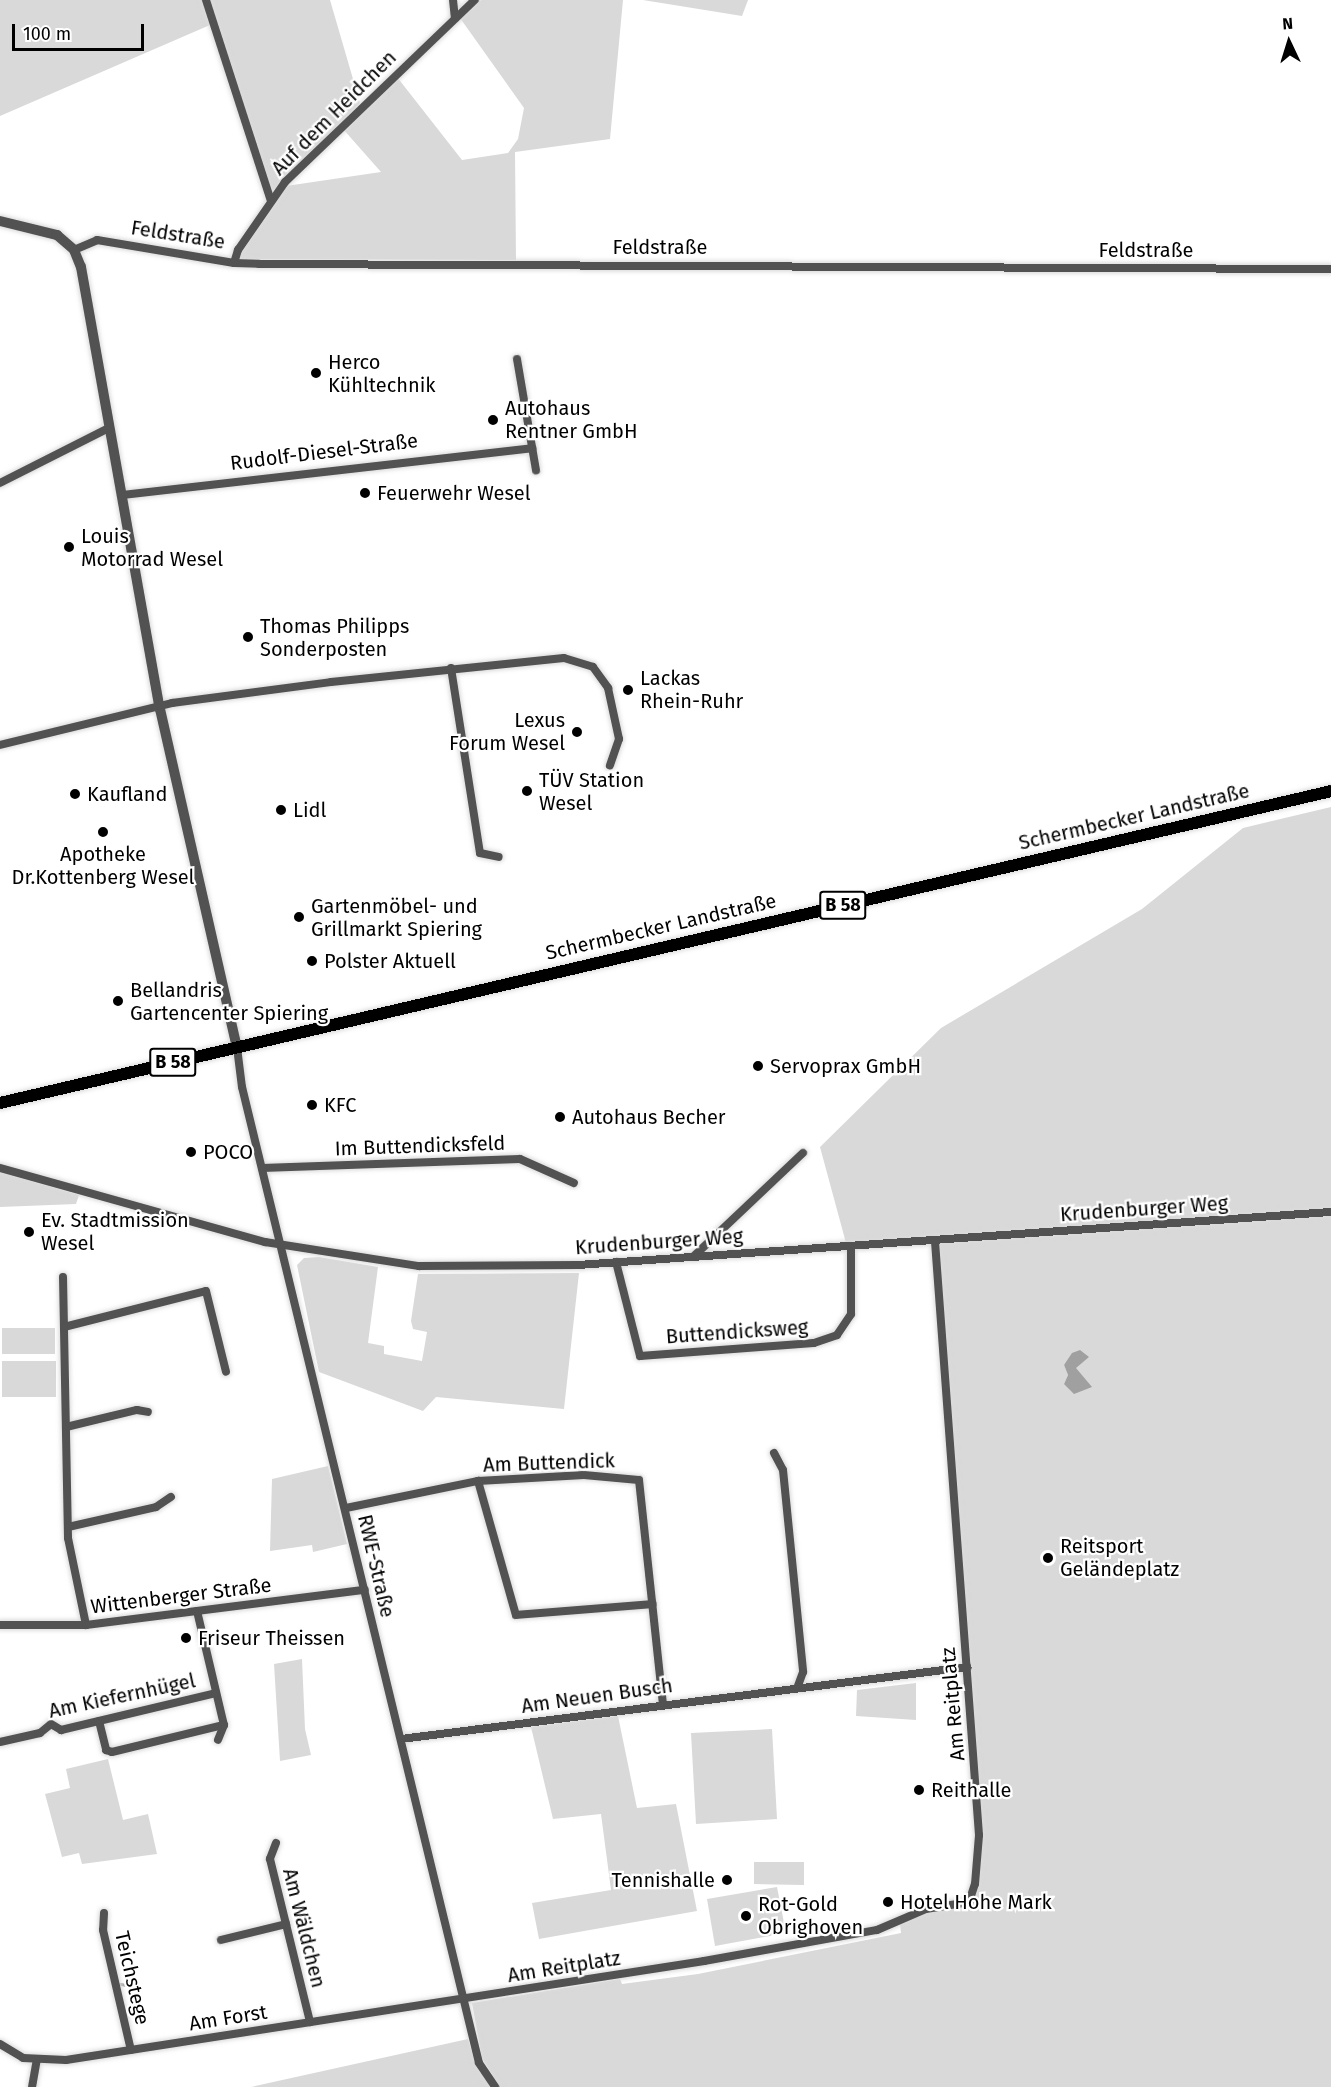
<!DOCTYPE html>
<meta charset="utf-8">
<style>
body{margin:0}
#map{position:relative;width:1331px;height:2087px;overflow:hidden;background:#fff;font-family:"Fira Sans",sans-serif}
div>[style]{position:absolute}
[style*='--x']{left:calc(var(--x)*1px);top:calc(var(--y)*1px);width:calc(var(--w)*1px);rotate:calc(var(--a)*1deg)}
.green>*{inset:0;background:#d9d9d9}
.water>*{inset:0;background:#a0a0a0}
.stream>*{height:3px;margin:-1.5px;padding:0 1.5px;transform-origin:1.5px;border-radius:1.5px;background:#a0a0a0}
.roads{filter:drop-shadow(0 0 2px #dbdbdb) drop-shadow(0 0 2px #dbdbdb)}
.minor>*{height:8px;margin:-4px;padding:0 4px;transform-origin:4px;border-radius:4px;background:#525252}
.tertiary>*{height:10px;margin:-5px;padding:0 5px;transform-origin:5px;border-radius:5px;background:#525252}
.primary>*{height:12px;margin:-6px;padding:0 6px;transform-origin:6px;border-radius:6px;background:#000}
.dots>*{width:16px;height:16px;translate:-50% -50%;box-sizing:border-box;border:3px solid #fff;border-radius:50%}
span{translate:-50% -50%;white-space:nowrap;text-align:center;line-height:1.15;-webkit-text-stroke:4.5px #fff;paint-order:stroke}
.shield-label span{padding:2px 4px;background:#fff;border:2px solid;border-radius:4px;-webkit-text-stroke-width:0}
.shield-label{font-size:18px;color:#000;font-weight:700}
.street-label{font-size:20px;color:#000}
.poi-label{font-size:20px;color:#000}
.left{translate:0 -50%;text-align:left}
.right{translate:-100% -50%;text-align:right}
.north{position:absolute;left:1259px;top:12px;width:60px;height:60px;-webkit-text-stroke:4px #fff;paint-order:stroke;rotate:356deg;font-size:16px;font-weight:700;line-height:24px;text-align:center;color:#000}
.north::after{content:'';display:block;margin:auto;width:21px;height:27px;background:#000;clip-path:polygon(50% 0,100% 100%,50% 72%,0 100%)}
.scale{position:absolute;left:12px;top:24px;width:132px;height:27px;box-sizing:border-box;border:3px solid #000;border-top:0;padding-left:8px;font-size:18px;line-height:21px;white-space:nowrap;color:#000;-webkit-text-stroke:4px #fff;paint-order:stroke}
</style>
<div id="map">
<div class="green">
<div style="clip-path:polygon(0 0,330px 0,360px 103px,276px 189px,271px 189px,268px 201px,210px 25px,0 116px)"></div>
<div style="clip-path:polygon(481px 0,623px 0,610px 139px,515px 152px,516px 260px,240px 259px,241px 251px,286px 186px,381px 172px,343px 129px,397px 77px,462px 160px,508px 153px,518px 139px,524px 108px,460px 18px)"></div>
<div style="clip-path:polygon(643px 0,748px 0,742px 16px)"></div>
<div style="clip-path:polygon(evenodd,1331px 807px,1331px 2087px,500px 2087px,482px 2058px,472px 2003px,620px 1979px,622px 1984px,698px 1974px,901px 1933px,900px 1924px,928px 1911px,971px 1903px,979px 1865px,936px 1242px,846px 1243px,820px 1147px,941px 1028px,1142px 909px,1243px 828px,1331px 807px,1075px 1354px,1075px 1368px,1082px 1379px,1064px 1384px,1068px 1375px,1064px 1365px,1075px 1354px)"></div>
<div style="clip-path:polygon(0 1172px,79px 1195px,76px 1204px,0 1207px)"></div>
<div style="clip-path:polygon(319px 1257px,378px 1267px,368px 1343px,384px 1346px,384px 1354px,422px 1361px,427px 1332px,413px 1329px,411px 1321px,418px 1274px,579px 1273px,564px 1409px,436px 1397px,423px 1411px,319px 1372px,297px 1265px,304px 1258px)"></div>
<div style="clip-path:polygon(2px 1328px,55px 1328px,55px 1354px,2px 1354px)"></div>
<div style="clip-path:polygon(2px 1361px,56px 1361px,56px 1397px,2px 1397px)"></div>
<div style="clip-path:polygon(328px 1466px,347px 1544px,313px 1552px,312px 1545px,270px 1551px,272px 1479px)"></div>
<div style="clip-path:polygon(302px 1659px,305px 1729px,311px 1755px,280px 1761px,274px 1664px)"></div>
<div style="clip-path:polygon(916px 1683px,916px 1720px,856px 1716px,857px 1690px)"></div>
<div style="clip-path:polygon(618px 1716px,637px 1808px,676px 1804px,697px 1911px,539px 1939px,532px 1903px,611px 1890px,601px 1814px,553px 1819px,531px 1727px)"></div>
<div style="clip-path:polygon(772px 1729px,777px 1819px,696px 1824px,691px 1733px)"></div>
<div style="clip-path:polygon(108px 1759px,123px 1820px,148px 1814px,157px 1854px,82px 1864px,79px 1853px,62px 1857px,45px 1794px,70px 1788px,66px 1769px)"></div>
<div style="clip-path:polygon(754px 1862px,804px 1862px,804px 1885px,754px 1884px)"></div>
<div style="clip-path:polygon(777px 1887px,786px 1933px,715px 1946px,707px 1899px)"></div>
<div style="clip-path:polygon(468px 2039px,475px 2062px,492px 2087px,251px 2087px)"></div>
</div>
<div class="water">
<div style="clip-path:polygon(1080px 1350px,1089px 1357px,1076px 1368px,1092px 1387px,1074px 1394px,1064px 1384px,1068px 1375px,1064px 1365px,1072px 1353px)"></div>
</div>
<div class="stream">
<div style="--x:120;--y:1984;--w:7;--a:8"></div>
<div style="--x:127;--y:1985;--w:8;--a:-76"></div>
<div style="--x:129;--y:1977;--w:5;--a:53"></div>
</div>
<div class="roads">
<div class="minor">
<div style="--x:206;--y:0;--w:211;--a:72.1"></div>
<div style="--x:453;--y:0;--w:18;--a:84"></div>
<div style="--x:74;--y:250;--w:25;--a:-23"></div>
<div style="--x:97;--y:240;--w:139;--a:9.5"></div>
<div style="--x:234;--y:263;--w:25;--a:2"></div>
<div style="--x:259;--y:264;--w:1072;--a:0.27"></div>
<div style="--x:234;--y:263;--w:14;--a:-73"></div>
<div style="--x:238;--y:250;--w:83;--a:-55.3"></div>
<div style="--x:285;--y:182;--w:263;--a:-43.8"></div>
<div style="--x:517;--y:359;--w:113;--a:80.3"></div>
<div style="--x:0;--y:483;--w:122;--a:-26.8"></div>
<div style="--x:122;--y:495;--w:413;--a:-6.5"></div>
<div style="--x:451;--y:668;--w:187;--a:81.1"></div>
<div style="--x:480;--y:853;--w:19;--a:12"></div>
<div style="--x:0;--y:745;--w:177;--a:-13.7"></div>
<div style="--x:172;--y:703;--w:160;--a:-7.5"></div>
<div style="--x:331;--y:682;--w:234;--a:-5.9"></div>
<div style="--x:564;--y:658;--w:30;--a:17"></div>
<div style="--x:593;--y:667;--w:26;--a:54"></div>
<div style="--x:608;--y:688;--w:52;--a:77.8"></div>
<div style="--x:619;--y:739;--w:28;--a:109"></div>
<div style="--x:237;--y:1047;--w:40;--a:82.9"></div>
<div style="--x:242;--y:1087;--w:1004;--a:76.35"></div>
<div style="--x:479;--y:2063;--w:29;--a:56"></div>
<div style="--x:0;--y:1168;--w:275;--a:15.6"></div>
<div style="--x:265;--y:1242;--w:156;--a:8.9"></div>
<div style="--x:419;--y:1266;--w:159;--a:-0.4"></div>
<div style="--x:578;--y:1265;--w:755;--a:-4.03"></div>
<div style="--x:262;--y:1168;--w:258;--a:-2"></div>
<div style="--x:520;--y:1159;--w:59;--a:24"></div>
<div style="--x:694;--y:1256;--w:150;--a:-43.4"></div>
<div style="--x:616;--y:1262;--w:97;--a:75.7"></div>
<div style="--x:640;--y:1356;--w:174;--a:-4.3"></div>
<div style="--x:814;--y:1343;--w:24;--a:-19"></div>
<div style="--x:837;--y:1335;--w:25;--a:-56"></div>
<div style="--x:851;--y:1314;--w:68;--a:-90"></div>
<div style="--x:63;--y:1277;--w:261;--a:88.9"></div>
<div style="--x:68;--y:1538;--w:89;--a:78.3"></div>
<div style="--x:64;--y:1327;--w:146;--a:-14.2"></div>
<div style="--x:206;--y:1291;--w:83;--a:76.1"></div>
<div style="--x:66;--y:1427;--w:73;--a:-13.5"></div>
<div style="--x:137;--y:1410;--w:11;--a:10"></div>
<div style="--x:774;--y:1453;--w:19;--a:62"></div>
<div style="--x:783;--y:1470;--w:203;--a:84.3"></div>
<div style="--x:803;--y:1672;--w:15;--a:110"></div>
<div style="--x:478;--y:1481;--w:139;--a:74.2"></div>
<div style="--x:516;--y:1615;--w:137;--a:-4.6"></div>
<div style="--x:346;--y:1508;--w:135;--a:-11.6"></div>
<div style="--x:478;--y:1481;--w:106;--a:-3.2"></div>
<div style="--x:584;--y:1475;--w:55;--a:5.2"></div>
<div style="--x:639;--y:1480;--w:225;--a:83.9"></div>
<div style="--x:68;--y:1527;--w:90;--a:-12.8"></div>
<div style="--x:156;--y:1507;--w:18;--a:-34"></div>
<div style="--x:197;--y:1611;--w:117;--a:76.7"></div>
<div style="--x:224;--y:1725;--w:16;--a:112"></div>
<div style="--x:0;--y:1625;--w:86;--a:0"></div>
<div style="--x:86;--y:1625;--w:281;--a:-7.2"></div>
<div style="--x:99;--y:1721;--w:30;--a:76"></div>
<div style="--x:106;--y:1750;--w:6;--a:18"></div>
<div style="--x:112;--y:1752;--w:115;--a:-13.6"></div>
<div style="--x:401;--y:1739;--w:571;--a:-7.25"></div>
<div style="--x:0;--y:1742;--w:41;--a:-12.7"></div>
<div style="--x:40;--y:1733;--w:14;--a:-39"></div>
<div style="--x:51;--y:1724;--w:12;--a:31"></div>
<div style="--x:61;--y:1730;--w:159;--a:-13.4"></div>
<div style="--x:276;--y:1843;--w:17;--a:111"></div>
<div style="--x:270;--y:1859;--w:168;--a:76.2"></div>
<div style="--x:104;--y:1913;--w:17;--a:93"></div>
<div style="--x:103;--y:1930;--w:123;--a:76.9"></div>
<div style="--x:221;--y:1940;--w:67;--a:-13.8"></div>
<div style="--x:0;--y:2044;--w:27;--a:31"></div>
<div style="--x:23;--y:2058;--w:43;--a:2.7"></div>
<div style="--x:66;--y:2060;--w:646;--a:-8.82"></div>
<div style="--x:704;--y:1961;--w:176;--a:-10.2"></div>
<div style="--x:877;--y:1930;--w:53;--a:-23.2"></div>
<div style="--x:926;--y:1909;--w:44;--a:-9.2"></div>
<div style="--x:969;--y:1902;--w:19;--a:-72"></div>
<div style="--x:975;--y:1884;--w:49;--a:-85.3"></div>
<div style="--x:979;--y:1835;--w:596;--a:-94.24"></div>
<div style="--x:32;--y:2087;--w:27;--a:-80"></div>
</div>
<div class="tertiary">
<div style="--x:0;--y:221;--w:59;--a:13.8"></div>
<div style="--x:57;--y:235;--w:23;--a:41"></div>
<div style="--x:74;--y:250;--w:18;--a:68"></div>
<div style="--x:81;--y:267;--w:449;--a:79.9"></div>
<div style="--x:160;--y:709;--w:347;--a:77.2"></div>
</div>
<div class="primary">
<div style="--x:0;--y:1103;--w:1367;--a:-13.19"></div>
</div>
</div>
<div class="dots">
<div style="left:316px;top:373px;background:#000"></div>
<div style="left:493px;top:420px;background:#000"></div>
<div style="left:365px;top:493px;background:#000"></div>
<div style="left:69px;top:547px;background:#000"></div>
<div style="left:248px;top:637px;background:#000"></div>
<div style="left:628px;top:690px;background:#000"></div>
<div style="left:577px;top:732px;background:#000"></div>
<div style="left:527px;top:791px;background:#000"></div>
<div style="left:75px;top:794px;background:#000"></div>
<div style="left:281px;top:810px;background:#000"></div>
<div style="left:103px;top:832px;background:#000"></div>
<div style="left:299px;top:917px;background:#000"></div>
<div style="left:312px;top:961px;background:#000"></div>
<div style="left:118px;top:1001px;background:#000"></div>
<div style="left:758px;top:1066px;background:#000"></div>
<div style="left:312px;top:1105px;background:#000"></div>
<div style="left:560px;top:1117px;background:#000"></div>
<div style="left:191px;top:1152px;background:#000"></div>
<div style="left:29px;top:1232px;background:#000"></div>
<div style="left:1048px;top:1558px;background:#000"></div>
<div style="left:186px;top:1638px;background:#000"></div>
<div style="left:919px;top:1790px;background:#000"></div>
<div style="left:727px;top:1880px;background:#000"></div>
<div style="left:888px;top:1902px;background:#000"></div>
<div style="left:746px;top:1916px;background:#000"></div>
</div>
<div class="shield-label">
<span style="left:843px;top:905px">B 58</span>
<span style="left:173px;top:1062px">B 58</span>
</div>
<div class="street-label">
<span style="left:334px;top:113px;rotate:-45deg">Auf dem Heidchen</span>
<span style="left:178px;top:235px;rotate:9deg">Feldstraße</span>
<span style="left:660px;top:247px">Feldstraße</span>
<span style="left:1146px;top:250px">Feldstraße</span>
<span style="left:324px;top:452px;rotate:-7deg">Rudolf-Diesel-Straße</span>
<span style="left:1134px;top:817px;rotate:-13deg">Schermbecker Landstraße</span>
<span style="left:661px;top:927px;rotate:-13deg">Schermbecker Landstraße</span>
<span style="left:420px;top:1146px;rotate:-2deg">Im Buttendicksfeld</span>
<span style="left:1144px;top:1209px;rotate:-4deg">Krudenburger Weg</span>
<span style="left:659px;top:1242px;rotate:-4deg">Krudenburger Weg</span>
<span style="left:737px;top:1332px;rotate:-4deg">Buttendicksweg</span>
<span style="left:549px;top:1463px;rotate:-2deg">Am Buttendick</span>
<span style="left:376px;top:1566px;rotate:77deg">RWE-Straße</span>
<span style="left:181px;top:1596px;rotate:-7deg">Wittenberger Straße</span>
<span style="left:122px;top:1696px;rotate:-12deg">Am Kiefernhügel</span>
<span style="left:597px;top:1696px;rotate:-8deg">Am Neuen Busch</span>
<span style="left:953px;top:1704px;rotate:-95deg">Am Reitplatz</span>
<span style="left:304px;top:1928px;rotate:76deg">Am Wäldchen</span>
<span style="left:564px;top:1967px;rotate:-9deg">Am Reitplatz</span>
<span style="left:132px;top:1978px;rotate:77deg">Teichstege</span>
<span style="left:228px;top:2018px;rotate:-9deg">Am Forst</span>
</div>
<div class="poi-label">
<span class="left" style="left:328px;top:374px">Herco<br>Kühltechnik</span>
<span class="left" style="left:505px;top:420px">Autohaus<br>Rentner GmbH</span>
<span class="left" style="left:377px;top:493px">Feuerwehr Wesel</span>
<span class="left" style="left:81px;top:548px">Louis<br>Motorrad Wesel</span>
<span class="left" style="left:260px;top:638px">Thomas Philipps<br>Sonderposten</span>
<span class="left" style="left:640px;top:690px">Lackas<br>Rhein-Ruhr</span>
<span class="right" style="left:565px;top:732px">Lexus<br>Forum Wesel</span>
<span class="left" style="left:539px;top:792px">TÜV Station<br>Wesel</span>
<span class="left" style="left:87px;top:794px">Kaufland</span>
<span class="left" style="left:293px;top:810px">Lidl</span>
<span style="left:103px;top:866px">Apotheke<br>Dr.Kottenberg Wesel</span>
<span class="left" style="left:311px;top:918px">Gartenmöbel- und<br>Grillmarkt Spiering</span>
<span class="left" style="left:324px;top:961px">Polster Aktuell</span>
<span class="left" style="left:130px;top:1002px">Bellandris<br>Gartencenter Spiering</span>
<span class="left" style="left:770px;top:1066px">Servoprax GmbH</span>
<span class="left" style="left:324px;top:1105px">KFC</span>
<span class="left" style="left:572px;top:1117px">Autohaus Becher</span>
<span class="left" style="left:203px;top:1152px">POCO</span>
<span class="left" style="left:41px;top:1232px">Ev. Stadtmission<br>Wesel</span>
<span class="left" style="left:1060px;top:1558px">Reitsport<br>Geländeplatz</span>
<span class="left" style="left:198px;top:1638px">Friseur Theissen</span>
<span class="left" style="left:931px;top:1790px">Reithalle</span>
<span class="right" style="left:715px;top:1880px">Tennishalle</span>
<span class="left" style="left:900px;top:1902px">Hotel Hohe Mark</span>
<span class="left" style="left:758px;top:1916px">Rot-Gold<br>Obrighoven</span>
</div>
<div class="north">N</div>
<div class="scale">100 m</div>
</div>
